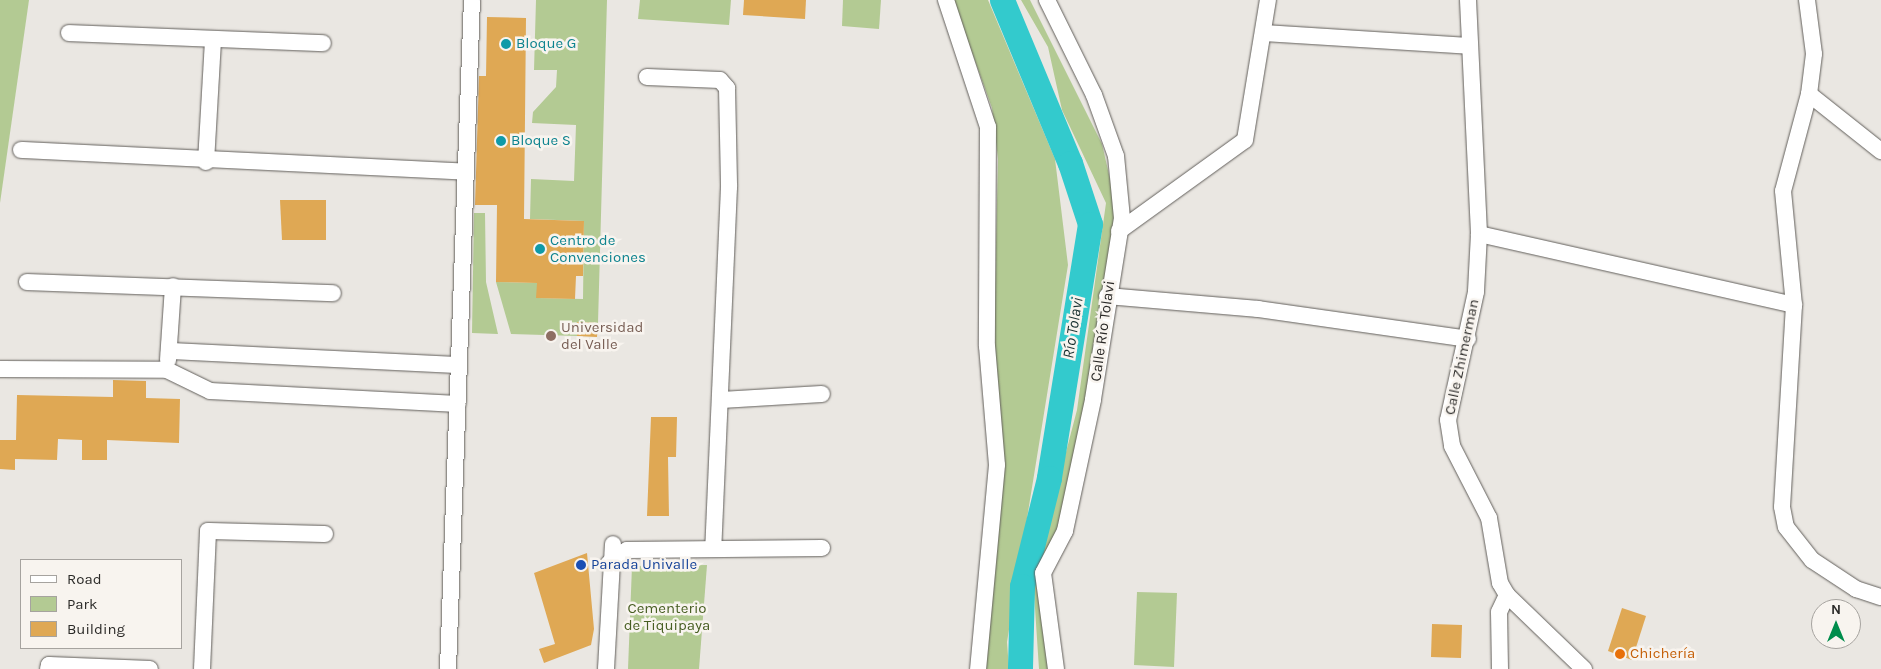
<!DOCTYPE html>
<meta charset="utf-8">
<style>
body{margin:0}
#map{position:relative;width:1881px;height:669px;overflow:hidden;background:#eae7e2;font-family:Karla,sans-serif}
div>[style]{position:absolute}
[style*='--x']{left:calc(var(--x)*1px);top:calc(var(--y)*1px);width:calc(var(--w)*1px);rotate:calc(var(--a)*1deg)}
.green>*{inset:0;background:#b3ca93}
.river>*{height:25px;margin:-12.5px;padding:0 12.5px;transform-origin:12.5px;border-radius:12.5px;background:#33cacd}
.building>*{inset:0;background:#dfa854}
.roads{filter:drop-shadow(0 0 1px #625f5b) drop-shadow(0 0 1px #625f5b)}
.minor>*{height:16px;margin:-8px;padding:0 8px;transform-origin:8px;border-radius:8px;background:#fff}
.dots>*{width:14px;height:14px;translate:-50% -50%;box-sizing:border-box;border:2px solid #f8f4ef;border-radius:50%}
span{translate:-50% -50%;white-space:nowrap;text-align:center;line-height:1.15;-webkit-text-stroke:5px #f8f4ef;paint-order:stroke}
.culture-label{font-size:15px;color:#0d838f}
.left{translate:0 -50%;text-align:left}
.education-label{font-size:15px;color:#785e54}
.street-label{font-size:15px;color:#2b2a28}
.transit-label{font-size:15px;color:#164399}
.park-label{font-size:15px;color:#475e22}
.food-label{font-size:15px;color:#c56008}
.water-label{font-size:16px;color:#193131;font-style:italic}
.legend{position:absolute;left:20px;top:559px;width:162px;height:90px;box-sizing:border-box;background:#f8f4ef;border:1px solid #a6a39f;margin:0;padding:6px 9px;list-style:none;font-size:15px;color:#2b2a28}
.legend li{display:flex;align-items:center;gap:10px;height:25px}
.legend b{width:25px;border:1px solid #a6a39f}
.north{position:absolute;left:1811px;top:599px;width:50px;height:50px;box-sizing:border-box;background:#f8f4ef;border:1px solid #a6a39f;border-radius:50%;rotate:0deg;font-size:14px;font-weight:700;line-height:20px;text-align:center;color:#2b2a28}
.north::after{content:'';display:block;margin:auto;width:18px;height:22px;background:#008d4c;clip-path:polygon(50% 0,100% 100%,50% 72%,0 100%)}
</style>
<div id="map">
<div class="green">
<div style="clip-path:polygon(0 0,29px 0,0 203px)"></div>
<div style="clip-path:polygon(536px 0,607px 0,598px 323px,578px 322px,577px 336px,511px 334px,496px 282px,537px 283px,537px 298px,583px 299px,584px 221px,530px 219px,531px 179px,574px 181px,576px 125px,532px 123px,533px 112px,556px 87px,557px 70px,534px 70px)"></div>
<div style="clip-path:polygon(640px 0,731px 0,729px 25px,638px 19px)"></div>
<div style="clip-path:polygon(843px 0,881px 0,879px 29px,842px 26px)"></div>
<div style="clip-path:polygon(953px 0,988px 0,1055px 159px,1068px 265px,1007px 642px,1009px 669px,986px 669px,998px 159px,992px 108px)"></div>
<div style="clip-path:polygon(1021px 0,1030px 0,1102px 144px,1116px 205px,1087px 399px,1060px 531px,1047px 557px,1063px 669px,1039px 669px,1033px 578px,1077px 410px,1106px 203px,1062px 110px,1048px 47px)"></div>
<div style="clip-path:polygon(474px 213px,485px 213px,486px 282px,498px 334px,472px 333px)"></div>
<div style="clip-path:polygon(707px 565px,699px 669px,628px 669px,632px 566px)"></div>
<div style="clip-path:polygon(1137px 592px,1177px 593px,1174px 667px,1134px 665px)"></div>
</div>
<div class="river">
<div style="--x:1002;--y:0;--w:177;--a:67.4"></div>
<div style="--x:1070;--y:163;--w:64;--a:71.8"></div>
<div style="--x:1090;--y:224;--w:257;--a:99.2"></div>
<div style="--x:1049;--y:478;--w:111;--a:104"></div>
<div style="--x:1022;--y:586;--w:83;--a:91.4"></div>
</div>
<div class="building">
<div style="clip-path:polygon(744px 0,806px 0,805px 19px,743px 15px)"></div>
<div style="clip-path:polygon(487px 17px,526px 18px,524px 219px,584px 221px,583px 276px,576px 276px,575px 299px,536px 298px,537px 283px,496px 282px,497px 205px,475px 205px,479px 76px,486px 76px)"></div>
<div style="clip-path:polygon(280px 200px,326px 200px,326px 240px,282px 240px)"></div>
<div style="clip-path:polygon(577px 322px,598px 323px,597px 337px,577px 336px)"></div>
<div style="clip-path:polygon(113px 380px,146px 381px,146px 398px,180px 399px,179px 443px,107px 440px,107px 460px,82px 460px,82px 440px,58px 439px,57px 460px,15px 459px,15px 470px,0 469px,0 440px,16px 440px,17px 395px,113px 397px)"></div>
<div style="clip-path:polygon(651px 417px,677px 417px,676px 457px,668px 457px,669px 516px,647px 516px)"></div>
<div style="clip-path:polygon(587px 553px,594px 629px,591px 645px,544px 663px,539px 649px,555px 644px,534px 573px)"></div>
<div style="clip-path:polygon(1622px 608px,1646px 616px,1632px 660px,1608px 651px)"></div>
<div style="clip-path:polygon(1432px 624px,1462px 625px,1461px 658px,1431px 657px)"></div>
</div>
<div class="roads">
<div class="minor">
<div style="--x:946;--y:0;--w:134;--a:71.7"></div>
<div style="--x:988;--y:127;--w:219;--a:90.3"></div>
<div style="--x:987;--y:346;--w:119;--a:85.2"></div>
<div style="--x:997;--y:465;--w:205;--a:95.3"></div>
<div style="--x:1047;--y:0;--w:106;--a:63.7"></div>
<div style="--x:1094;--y:95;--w:65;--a:70.2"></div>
<div style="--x:1116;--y:156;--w:62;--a:84.5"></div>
<div style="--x:1122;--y:218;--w:184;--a:99.1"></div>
<div style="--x:1093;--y:400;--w:134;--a:102.1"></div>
<div style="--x:1065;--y:531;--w:47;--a:117.6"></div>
<div style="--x:1043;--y:573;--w:97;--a:82.3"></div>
<div style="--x:1468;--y:0;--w:234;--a:87.3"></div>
<div style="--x:1479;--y:234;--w:58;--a:93"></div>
<div style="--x:1476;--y:292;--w:131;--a:102.3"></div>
<div style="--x:1448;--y:420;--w:26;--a:81"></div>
<div style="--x:1452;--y:446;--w:81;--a:62.8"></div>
<div style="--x:1489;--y:518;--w:66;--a:80.4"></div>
<div style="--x:1500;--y:583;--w:14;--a:60"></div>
<div style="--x:1507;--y:595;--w:107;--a:43.9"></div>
<div style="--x:1807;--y:0;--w:54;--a:82.6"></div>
<div style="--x:1814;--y:54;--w:40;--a:97.1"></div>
<div style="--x:1809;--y:94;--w:92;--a:38.4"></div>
<div style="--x:69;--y:33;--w:254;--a:2.3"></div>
<div style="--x:1264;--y:33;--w:205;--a:3.6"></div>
<div style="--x:647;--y:77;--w:73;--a:2.4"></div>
<div style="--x:720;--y:80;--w:11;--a:49"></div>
<div style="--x:727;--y:88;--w:99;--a:88.8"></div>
<div style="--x:729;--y:187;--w:360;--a:92.5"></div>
<div style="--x:1809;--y:94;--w:100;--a:105"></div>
<div style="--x:1783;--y:191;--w:115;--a:84.5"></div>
<div style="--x:1794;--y:305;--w:202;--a:93.4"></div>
<div style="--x:1782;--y:507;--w:20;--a:79"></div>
<div style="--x:1786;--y:527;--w:42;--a:51.8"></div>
<div style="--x:1812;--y:560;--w:53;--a:33.4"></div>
<div style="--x:1856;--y:589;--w:26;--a:18"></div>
<div style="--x:21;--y:150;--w:444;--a:2.8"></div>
<div style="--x:206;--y:162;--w:123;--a:-86.7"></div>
<div style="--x:1119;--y:231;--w:155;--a:-35.8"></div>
<div style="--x:1245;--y:140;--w:142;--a:-80.7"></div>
<div style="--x:1479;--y:234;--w:323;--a:12.7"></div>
<div style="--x:27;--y:282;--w:306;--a:2.1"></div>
<div style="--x:1107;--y:296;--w:152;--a:4.9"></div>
<div style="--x:1258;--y:309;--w:212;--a:8.1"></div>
<div style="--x:169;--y:351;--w:290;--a:2.8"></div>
<div style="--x:168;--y:360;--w:74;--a:-86.1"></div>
<div style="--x:0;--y:369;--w:167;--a:0.3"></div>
<div style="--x:167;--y:370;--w:48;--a:26"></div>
<div style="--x:210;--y:391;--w:248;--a:3"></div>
<div style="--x:721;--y:400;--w:101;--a:-3.4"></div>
<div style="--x:609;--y:563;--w:22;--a:-36"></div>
<div style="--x:627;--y:550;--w:195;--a:-0.6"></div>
<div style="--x:48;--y:669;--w:4;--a:-76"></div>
<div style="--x:49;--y:665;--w:101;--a:2.3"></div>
<div style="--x:202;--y:669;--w:138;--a:-87.5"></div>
<div style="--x:208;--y:531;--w:117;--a:1.5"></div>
<div style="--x:448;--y:669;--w:669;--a:-87.95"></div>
<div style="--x:606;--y:669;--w:125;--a:-86.8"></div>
<div style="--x:1500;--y:669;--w:57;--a:-91"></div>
<div style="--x:1499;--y:612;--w:19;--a:-65"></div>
</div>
</div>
<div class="dots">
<div style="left:506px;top:44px;background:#0f9aa8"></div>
<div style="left:501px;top:141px;background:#0f9aa8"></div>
<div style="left:540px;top:249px;background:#0f9aa8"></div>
<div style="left:551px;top:336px;background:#8d6e63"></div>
<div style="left:581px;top:565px;background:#1a4fb4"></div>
<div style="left:1620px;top:654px;background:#e8710a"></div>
</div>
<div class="culture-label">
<span class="left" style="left:516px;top:44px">Bloque G</span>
<span class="left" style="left:511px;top:141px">Bloque S</span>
<span class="left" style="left:550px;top:249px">Centro de<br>Convenciones</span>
</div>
<div class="education-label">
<span class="left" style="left:561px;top:336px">Universidad<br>del Valle</span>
</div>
<div class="street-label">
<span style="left:1103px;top:331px;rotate:-82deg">Calle Río Tolavi</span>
<span style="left:1462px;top:357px;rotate:-78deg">Calle Zhimerman</span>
</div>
<div class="transit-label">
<span class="left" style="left:591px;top:565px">Parada Univalle</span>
</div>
<div class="park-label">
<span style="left:667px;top:617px">Cementerio<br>de Tiquipaya</span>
</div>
<div class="food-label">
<span class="left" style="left:1630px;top:654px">Chichería</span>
</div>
<div class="water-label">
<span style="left:1073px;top:328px;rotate:-81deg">Río Tolavi</span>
</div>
<ul class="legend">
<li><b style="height:6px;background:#fff"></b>Road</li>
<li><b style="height:14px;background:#b3ca93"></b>Park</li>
<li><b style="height:14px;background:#dfa854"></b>Building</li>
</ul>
<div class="north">N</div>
</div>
